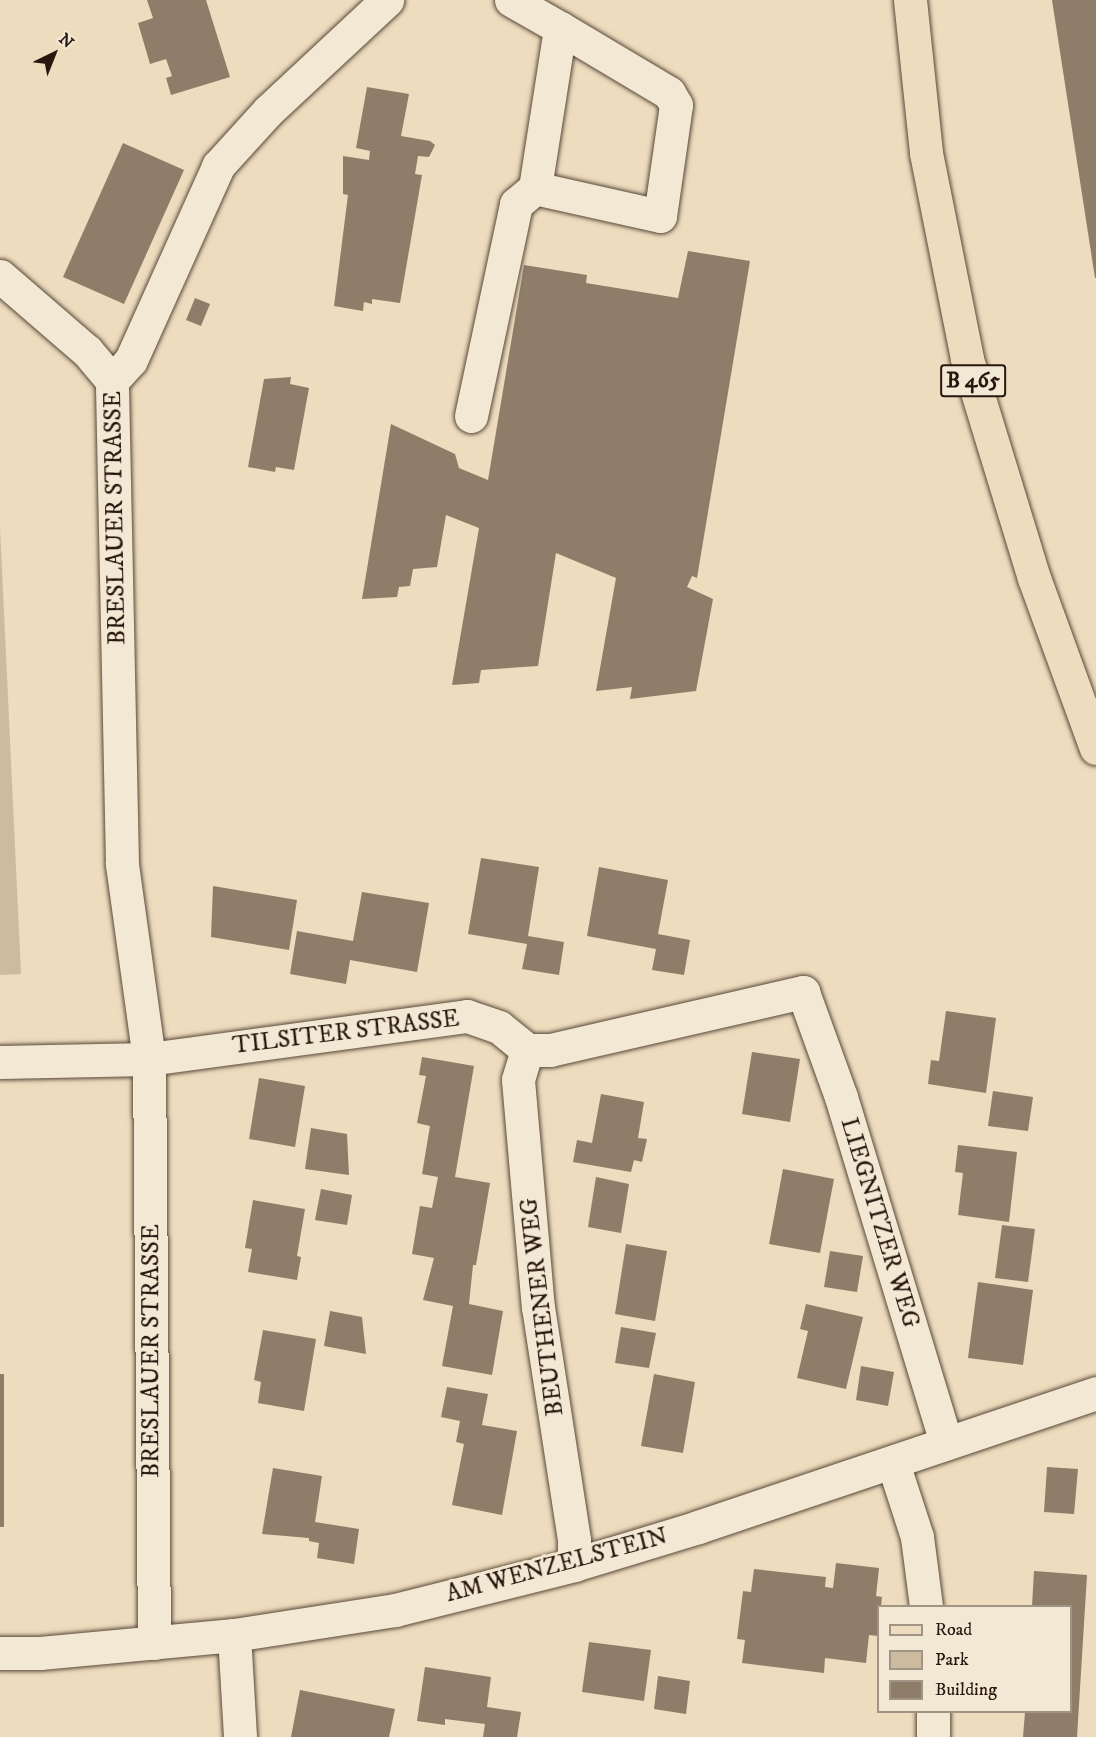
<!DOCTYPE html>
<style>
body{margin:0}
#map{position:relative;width:1096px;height:1737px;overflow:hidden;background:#eddcbd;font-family:"IM FELL DW Pica",serif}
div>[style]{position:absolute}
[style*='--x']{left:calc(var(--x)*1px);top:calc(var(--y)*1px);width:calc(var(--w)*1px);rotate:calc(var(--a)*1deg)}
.green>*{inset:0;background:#ccbb9f}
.building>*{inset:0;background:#8e7d69}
.roads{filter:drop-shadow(0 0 2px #59483a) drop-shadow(0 0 2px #59483a)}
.minor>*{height:33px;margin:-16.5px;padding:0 16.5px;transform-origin:16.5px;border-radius:16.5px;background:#f3e8d4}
.major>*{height:33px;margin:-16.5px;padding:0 16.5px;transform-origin:16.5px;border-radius:16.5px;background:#eddcbd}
span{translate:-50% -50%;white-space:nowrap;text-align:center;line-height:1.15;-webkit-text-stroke:6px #f3e8d4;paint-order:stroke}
.shield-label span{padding:2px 4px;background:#f3e8d4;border:2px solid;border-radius:4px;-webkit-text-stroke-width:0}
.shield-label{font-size:22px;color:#28170e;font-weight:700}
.street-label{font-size:24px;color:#28170e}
.legend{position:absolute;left:877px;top:1605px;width:195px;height:108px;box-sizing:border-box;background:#f3e8d4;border:2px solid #a29485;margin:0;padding:8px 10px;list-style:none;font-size:18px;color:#28170e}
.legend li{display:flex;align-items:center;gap:12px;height:30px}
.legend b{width:30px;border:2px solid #a29485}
.north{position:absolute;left:24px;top:24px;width:60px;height:60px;-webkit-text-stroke:4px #f3e8d4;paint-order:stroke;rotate:43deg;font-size:16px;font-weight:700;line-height:24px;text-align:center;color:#28170e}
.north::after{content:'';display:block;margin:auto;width:21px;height:27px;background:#28170e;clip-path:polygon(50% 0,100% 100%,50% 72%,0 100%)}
</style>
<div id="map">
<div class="green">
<div style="clip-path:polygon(0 527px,21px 974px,0 975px)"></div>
</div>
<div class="building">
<div style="clip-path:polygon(147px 0,206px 0,230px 77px,171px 95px,166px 78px,172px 76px,166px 59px,150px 64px,138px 23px,153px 18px)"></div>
<div style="clip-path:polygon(1052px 0,1096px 0,1096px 278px,1095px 278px)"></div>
<div style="clip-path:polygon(367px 87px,409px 94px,401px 136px,430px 141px,435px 145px,429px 157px,418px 156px,415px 174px,422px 175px,400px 303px,372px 299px,372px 304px,364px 302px,363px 311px,334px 306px,348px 195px,343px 194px,343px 156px,369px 160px,370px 151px,356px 148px)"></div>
<div style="clip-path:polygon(123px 143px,184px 170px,124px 304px,63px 277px)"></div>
<div style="clip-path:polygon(688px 251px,750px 261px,697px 578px,692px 576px,687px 587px,713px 599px,696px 691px,630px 699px,632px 687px,596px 691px,616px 578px,556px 553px,538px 666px,481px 670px,479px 683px,452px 685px,479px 528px,446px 515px,437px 567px,413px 569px,410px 586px,399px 587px,397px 597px,362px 599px,391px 424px,455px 454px,459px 468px,488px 480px,524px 265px,587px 275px,586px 283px,678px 298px)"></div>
<div style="clip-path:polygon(195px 298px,210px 304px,201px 326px,186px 320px)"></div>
<div style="clip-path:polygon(291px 377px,290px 384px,309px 388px,294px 470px,276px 467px,275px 472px,248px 467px,264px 379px)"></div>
<div style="clip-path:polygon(481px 858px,539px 867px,528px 936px,564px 942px,559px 975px,522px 969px,527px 944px,468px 934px)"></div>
<div style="clip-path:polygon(599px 867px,668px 880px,658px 934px,690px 940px,684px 975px,652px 970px,656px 949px,587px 936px)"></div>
<div style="clip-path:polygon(213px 886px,297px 900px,289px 950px,211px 937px)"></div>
<div style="clip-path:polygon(362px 892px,429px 903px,417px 972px,350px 960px,346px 984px,290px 974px,297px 931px,353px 941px)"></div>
<div style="clip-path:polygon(946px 1011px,996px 1018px,986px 1093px,928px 1084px,931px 1060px,939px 1061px)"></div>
<div style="clip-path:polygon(752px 1052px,800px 1059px,790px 1122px,742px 1114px)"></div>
<div style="clip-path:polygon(422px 1057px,474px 1066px,455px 1177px,490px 1183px,476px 1265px,473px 1265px,469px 1304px,503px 1311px,492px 1375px,442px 1366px,453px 1306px,423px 1300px,434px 1258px,412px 1254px,420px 1206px,432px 1208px,438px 1177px,422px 1174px,430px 1126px,417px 1123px,426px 1076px,419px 1075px)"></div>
<div style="clip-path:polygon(259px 1078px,305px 1086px,295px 1147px,249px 1139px)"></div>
<div style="clip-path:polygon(993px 1091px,1033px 1097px,1028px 1131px,988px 1126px)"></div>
<div style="clip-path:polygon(601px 1094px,644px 1102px,638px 1138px,647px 1139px,642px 1162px,634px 1160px,631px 1172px,573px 1162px,577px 1140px,592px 1143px)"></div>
<div style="clip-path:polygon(311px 1128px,347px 1134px,349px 1175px,305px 1169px)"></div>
<div style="clip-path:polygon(958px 1145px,1017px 1152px,1009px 1222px,958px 1215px,963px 1173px,955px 1172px)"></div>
<div style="clip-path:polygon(783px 1169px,834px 1179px,820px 1253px,769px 1244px)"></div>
<div style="clip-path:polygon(596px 1177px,629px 1184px,621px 1233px,588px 1227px)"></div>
<div style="clip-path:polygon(321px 1189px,352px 1195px,347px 1225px,315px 1220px)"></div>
<div style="clip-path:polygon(253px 1200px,305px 1209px,297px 1256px,301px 1257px,297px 1280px,248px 1272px,252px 1249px,245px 1248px)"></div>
<div style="clip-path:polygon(1002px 1225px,1035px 1229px,1028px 1282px,995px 1278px)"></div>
<div style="clip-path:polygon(626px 1244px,667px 1251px,655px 1321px,615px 1314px)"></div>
<div style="clip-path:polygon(830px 1251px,863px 1256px,857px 1292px,824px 1287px)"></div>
<div style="clip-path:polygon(978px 1282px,1033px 1290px,1023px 1365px,968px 1358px)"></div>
<div style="clip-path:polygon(806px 1304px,863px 1317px,846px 1389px,797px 1378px,808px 1331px,800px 1329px)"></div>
<div style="clip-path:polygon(330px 1311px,362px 1317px,366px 1354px,324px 1346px)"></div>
<div style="clip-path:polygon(621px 1327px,656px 1333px,649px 1368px,615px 1363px)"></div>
<div style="clip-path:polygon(263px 1330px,316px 1339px,304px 1411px,258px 1403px,261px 1382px,254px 1380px)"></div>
<div style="clip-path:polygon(861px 1366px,894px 1372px,888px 1406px,856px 1400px)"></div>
<div style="clip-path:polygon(0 1374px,4px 1374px,4px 1527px,0 1527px)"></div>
<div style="clip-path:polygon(654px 1374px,695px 1382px,683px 1453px,641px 1446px)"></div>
<div style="clip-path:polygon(447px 1387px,488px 1394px,482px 1425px,517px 1431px,502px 1515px,452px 1505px,464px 1444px,456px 1442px,460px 1421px,441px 1417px)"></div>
<div style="clip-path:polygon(1047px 1467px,1078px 1469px,1074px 1514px,1044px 1512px)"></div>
<div style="clip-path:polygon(273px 1468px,322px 1476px,315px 1522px,359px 1529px,354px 1564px,317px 1558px,319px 1543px,309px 1541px,309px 1538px,262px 1534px)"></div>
<div style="clip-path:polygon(836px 1563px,879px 1568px,876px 1596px,882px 1597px,878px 1636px,869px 1635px,866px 1663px,825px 1658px,824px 1673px,742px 1663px,745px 1640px,737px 1639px,743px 1591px,751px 1592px,754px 1569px,826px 1577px,825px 1587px,833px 1588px)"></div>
<div style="clip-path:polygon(1034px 1571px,1087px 1575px,1077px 1737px,1023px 1737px,1025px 1712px,1070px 1712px,1070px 1606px,1032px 1606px)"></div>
<div style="clip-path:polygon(589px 1642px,651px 1650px,644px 1701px,582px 1692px)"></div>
<div style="clip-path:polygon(425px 1667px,491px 1677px,487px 1707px,521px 1712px,517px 1737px,483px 1737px,485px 1724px,445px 1719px,445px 1725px,417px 1721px)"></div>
<div style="clip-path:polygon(658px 1676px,690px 1681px,686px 1714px,654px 1709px)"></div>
<div style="clip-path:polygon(300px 1690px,395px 1709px,389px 1737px,291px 1737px)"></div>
</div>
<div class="roads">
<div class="minor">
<div style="--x:511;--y:0;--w:56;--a:29.7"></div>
<div style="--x:560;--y:28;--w:127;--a:30.8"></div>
<div style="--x:669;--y:93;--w:14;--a:60"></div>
<div style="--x:676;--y:105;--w:112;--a:98.2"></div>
<div style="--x:660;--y:216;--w:128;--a:-167.4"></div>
<div style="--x:535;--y:188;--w:162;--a:-81.1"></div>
<div style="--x:0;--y:276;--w:115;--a:40.8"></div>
<div style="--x:87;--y:351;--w:39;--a:50"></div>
<div style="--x:471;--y:416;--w:217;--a:-78"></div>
<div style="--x:516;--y:204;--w:25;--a:-40"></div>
<div style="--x:527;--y:1050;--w:31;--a:107"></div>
<div style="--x:518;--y:1080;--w:228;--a:85"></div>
<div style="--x:538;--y:1307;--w:236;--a:81.2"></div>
<div style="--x:574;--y:1540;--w:25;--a:90"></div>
<div style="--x:0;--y:1062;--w:149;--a:-1.2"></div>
<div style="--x:149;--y:1059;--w:321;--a:-7.7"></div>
<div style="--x:467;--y:1016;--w:34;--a:19"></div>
<div style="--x:499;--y:1027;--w:36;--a:39"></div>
<div style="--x:527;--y:1050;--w:23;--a:0"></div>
<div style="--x:550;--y:1050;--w:260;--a:-12.9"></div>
<div style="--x:803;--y:992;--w:112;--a:70.1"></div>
<div style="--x:841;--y:1097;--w:362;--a:73.1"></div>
<div style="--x:893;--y:1463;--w:78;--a:72"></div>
<div style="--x:917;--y:1537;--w:70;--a:82.6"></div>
<div style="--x:234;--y:1635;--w:102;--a:86.6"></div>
<div style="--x:154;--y:1643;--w:584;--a:-90.49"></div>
<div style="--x:149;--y:1059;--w:197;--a:-97.9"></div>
<div style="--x:122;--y:864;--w:483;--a:-91.2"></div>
<div style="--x:112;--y:381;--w:28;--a:-48"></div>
<div style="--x:131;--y:360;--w:213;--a:-65.8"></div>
<div style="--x:218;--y:166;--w:74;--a:-47.7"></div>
<div style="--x:268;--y:111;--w:163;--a:-43"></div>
<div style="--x:0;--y:1653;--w:40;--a:0"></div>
<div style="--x:40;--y:1653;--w:195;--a:-5.3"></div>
<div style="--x:234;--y:1635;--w:163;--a:-8.8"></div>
<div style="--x:395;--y:1610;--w:185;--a:-14.1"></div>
<div style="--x:574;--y:1565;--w:130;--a:-17"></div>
<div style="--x:698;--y:1527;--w:420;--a:-18.6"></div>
<div style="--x:933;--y:1712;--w:25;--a:90"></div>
</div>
<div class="major">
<div style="--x:910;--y:0;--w:154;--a:84"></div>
<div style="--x:926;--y:153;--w:210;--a:78.7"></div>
<div style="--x:967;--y:359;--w:229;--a:73"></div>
<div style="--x:1034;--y:578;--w:181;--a:70"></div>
</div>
</div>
<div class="shield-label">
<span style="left:973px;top:381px">B 465</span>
</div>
<div class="street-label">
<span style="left:116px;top:518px;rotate:-91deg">BRESLAUER STRASSE</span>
<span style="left:346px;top:1033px;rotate:-7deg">TILSITER STRASSE</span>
<span style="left:879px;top:1223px;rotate:73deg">LIEGNITZER WEG</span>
<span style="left:543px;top:1307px;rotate:-97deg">BEUTHENER WEG</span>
<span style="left:152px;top:1351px;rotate:-90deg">BRESLAUER STRASSE</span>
<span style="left:557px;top:1566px;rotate:-15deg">AM WENZELSTEIN</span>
</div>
<ul class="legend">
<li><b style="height:8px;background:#eddcbd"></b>Road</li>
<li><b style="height:16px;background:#ccbb9f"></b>Park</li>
<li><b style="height:16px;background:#8e7d69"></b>Building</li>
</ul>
<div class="north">N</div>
</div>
